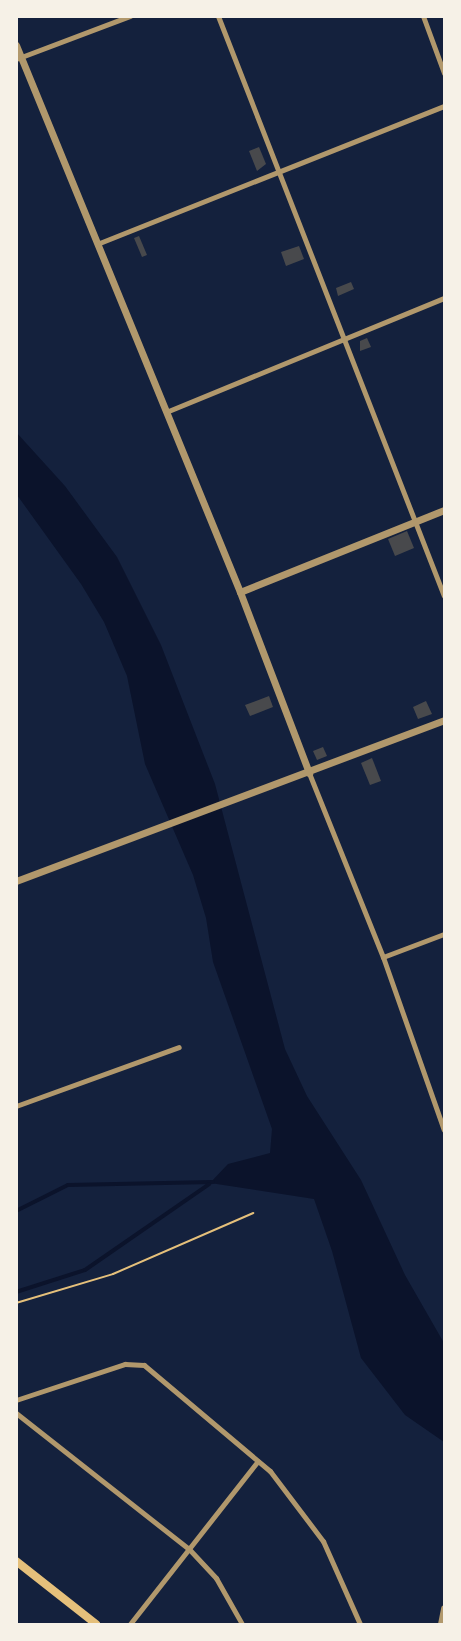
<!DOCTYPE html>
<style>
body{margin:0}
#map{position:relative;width:461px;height:1641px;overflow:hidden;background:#14213d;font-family:Cabin,sans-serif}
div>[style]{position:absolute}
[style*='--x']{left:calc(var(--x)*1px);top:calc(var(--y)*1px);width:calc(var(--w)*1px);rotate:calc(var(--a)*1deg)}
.water>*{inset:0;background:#0b132b}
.stream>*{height:4px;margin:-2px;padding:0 2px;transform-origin:2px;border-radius:2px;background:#0b132b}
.building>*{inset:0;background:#48494c}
.path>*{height:2px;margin:-1px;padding:0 1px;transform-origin:1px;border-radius:1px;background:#e5c07b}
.minor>*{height:5px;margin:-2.5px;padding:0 2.5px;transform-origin:2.5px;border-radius:2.5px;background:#b1986c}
.tertiary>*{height:7px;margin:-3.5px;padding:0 3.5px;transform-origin:3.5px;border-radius:3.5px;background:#b1986c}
.primary>*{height:8px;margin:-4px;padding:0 4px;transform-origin:4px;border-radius:4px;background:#e5c07b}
span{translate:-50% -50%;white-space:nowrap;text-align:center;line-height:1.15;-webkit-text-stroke:5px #f6f1e7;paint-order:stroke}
.frame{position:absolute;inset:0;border:18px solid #f6f1e7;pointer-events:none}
</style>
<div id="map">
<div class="water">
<div style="clip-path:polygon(16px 432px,65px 486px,117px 557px,161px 645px,215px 784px,285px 1049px,307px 1096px,361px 1180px,405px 1275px,444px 1343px,444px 1442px,405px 1415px,361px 1358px,332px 1251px,314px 1199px,210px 1183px,228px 1164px,270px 1153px,272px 1129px,213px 962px,206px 918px,193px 875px,145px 764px,127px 676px,104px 622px,81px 584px,17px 495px)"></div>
</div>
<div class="stream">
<div style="--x:16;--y:1211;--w:58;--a:-26.6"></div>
<div style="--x:68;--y:1185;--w:145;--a:-1.2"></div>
<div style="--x:16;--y:1292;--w:72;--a:-17.7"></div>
<div style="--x:85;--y:1270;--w:151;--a:-34.7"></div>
</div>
<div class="building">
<div style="clip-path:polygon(259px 147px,266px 164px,257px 171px,249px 151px)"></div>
<div style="clip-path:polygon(139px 236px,147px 255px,142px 257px,134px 238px)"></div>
<div style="clip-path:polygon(299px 246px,304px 259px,286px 266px,281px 252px)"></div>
<div style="clip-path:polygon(351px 282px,354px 289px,338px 296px,336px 288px)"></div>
<div style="clip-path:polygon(367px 338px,371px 347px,360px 351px,360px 341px)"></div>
<div style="clip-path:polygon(407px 531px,414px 548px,395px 556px,388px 539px)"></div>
<div style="clip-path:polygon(269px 696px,273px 707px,250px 716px,245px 705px)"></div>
<div style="clip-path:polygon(426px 701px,432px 714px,418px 719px,413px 707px)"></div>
<div style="clip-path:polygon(323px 747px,327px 756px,317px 760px,313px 751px)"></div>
<div style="clip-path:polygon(372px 758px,381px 781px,370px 785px,361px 763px)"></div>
</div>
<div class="path">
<div style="--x:16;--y:1303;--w:101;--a:-16.6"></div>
<div style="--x:113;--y:1274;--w:153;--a:-23.5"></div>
</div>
<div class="minor">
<div style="--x:218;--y:16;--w:622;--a:68.71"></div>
<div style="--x:423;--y:16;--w:61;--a:69.8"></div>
<div style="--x:16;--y:59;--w:122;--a:-20.7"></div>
<div style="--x:97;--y:244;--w:373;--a:-21.7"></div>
<div style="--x:166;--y:412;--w:300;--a:-22.3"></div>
<div style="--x:309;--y:773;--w:198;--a:68.1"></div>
<div style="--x:383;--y:957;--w:183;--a:70.6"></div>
<div style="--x:383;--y:957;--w:65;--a:-20.7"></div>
<div style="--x:16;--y:1106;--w:173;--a:-19.9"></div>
<div style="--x:16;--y:1400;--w:115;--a:-18.3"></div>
<div style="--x:125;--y:1364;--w:19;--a:3"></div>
<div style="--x:144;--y:1365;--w:165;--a:40.1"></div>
<div style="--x:270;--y:1471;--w:88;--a:52.9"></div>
<div style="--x:323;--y:1541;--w:91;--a:66"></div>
<div style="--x:16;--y:1413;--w:220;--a:38.2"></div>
<div style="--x:189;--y:1549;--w:40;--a:47"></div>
<div style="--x:216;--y:1578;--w:53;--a:60.5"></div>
<div style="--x:130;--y:1624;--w:207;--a:-51.9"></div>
</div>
<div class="tertiary">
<div style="--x:16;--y:45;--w:591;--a:67.73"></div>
<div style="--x:240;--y:592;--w:194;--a:69.1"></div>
<div style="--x:240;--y:592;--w:220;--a:-21.9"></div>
<div style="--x:16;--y:881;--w:457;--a:-20.6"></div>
<div style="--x:441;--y:1624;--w:16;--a:-79"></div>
</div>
<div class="primary">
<div style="--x:16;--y:1561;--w:102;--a:38.2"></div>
</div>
<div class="frame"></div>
</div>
